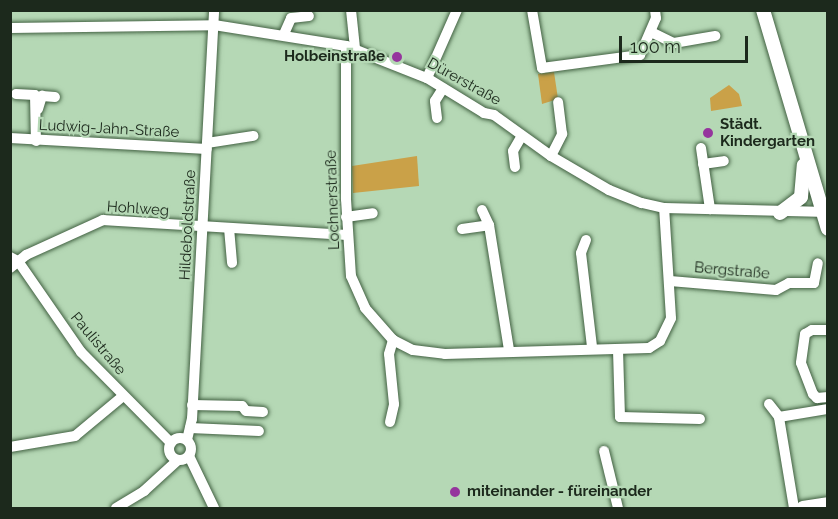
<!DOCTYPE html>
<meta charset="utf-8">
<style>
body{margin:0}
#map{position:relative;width:838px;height:519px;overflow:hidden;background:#b5d8b5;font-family:Raleway,sans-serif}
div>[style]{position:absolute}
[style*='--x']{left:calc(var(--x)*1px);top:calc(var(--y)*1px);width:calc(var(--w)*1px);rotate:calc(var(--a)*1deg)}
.green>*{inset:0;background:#caa148}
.roads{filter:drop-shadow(0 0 2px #426142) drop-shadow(0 0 2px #426142)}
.minor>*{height:10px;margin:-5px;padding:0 5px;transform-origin:5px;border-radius:5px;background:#fff}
.minor>.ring{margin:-5px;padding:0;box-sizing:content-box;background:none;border:10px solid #fff;border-radius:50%}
.major>*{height:14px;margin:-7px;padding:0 7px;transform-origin:7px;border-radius:7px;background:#fff}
.dots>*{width:16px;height:16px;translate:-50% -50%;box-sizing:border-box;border:3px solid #b5d8b5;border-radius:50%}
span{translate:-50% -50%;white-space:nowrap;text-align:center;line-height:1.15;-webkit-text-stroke:4.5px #b5d8b5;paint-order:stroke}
.poi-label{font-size:15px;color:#1c291c;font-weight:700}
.right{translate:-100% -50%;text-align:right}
.left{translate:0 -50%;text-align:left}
.street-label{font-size:15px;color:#1c291c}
.frame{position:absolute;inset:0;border:12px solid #1c291c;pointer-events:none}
.scale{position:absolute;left:619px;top:36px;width:129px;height:27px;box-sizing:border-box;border:3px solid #1c291c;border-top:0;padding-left:8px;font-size:18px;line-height:21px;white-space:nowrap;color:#1c291c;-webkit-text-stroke:4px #b5d8b5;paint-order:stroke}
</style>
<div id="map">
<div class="green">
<div style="clip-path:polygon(554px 72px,558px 99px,542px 104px,538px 74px)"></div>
<div style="clip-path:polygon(729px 85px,739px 94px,742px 106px,711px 111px,710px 98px)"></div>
<div style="clip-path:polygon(417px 156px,419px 186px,353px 193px,352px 166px)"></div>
</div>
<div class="roads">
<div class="minor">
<div style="--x:351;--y:10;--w:39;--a:84"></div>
<div style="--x:532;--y:10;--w:59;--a:80.2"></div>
<div style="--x:542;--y:68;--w:99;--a:-7.6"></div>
<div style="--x:640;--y:55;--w:40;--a:-66.6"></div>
<div style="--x:656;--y:18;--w:8;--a:-97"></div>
<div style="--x:10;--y:28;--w:204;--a:-0.8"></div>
<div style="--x:214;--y:25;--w:134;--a:9"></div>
<div style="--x:346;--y:46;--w:87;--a:21.6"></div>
<div style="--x:427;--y:78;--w:67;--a:31.6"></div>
<div style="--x:484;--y:113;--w:10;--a:11"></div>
<div style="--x:494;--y:115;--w:70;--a:35.7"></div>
<div style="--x:551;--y:156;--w:67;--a:30.4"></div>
<div style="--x:609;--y:190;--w:35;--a:22"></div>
<div style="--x:642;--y:203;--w:23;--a:13"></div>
<div style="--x:664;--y:208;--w:164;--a:1.4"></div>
<div style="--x:651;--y:32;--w:25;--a:26"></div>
<div style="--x:674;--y:43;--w:42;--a:-9.7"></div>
<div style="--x:284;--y:34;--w:17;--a:-66"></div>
<div style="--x:291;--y:18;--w:18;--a:-6"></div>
<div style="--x:346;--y:46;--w:153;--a:90"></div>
<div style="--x:346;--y:199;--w:77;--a:86.3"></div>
<div style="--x:351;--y:276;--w:35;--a:66"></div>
<div style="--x:365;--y:308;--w:43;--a:48.8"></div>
<div style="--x:393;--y:340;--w:22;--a:27"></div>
<div style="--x:413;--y:350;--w:32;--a:7"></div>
<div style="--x:445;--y:354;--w:204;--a:-1.7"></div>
<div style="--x:649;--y:348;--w:13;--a:-32"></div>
<div style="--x:660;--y:341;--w:25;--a:-64"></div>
<div style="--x:671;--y:318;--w:110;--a:-93.6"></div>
<div style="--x:427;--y:78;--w:74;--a:-66.2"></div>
<div style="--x:16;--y:94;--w:19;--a:3"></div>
<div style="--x:35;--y:95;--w:46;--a:88.8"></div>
<div style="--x:38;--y:109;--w:14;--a:-73"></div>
<div style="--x:42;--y:96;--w:13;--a:4"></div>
<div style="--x:437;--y:118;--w:17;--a:-97"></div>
<div style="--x:435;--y:101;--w:15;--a:-58"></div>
<div style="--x:10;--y:138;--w:197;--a:3.2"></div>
<div style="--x:207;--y:143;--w:47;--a:-8.7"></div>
<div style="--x:701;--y:148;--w:62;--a:81.6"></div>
<div style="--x:551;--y:156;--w:25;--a:-63"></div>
<div style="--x:562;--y:134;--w:32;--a:-97"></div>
<div style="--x:703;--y:164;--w:21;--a:-8"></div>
<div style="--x:515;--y:167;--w:16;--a:-97"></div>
<div style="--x:513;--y:151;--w:16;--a:-60"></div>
<div style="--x:482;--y:210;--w:17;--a:65"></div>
<div style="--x:489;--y:225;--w:127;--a:80.9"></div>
<div style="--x:346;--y:217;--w:27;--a:-8"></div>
<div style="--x:229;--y:228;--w:35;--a:85"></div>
<div style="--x:462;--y:229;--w:27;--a:-8"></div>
<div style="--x:586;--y:240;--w:14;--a:111"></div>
<div style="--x:581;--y:253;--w:95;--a:83.3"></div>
<div style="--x:10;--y:257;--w:9;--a:27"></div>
<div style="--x:18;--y:261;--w:111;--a:55.3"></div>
<div style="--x:81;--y:352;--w:128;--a:45.3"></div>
<div style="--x:10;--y:268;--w:21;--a:-39"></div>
<div style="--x:26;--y:255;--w:85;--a:-24.4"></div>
<div style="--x:103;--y:220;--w:244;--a:3.5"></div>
<div style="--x:670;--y:281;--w:106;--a:4.9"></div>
<div style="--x:776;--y:290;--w:15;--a:-28"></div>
<div style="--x:789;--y:283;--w:25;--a:0"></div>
<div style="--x:814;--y:283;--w:20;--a:-79"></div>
<div style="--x:828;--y:330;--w:16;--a:180"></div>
<div style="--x:812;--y:330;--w:8;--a:150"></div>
<div style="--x:805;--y:334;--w:29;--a:98"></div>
<div style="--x:801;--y:363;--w:33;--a:69"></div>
<div style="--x:813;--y:394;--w:6;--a:45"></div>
<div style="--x:817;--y:398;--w:11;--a:-5"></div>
<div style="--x:618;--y:350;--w:67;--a:88.3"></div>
<div style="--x:620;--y:417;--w:80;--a:1.4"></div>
<div style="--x:769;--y:404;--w:16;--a:52"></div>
<div style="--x:192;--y:405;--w:50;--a:1.1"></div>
<div style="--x:242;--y:406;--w:6;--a:51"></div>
<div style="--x:246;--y:411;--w:17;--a:3"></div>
<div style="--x:390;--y:422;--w:18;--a:-77"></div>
<div style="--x:394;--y:404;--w:50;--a:-95.7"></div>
<div style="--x:389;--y:354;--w:15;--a:-74"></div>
<div style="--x:190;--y:428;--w:69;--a:2.5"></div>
<div class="ring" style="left:169px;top:438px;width:12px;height:12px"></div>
<div style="--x:187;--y:440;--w:22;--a:-77"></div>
<div style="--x:192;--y:419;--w:410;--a:-86.9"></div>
<div style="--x:10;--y:447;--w:66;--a:-9.6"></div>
<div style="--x:75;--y:436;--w:62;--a:-39.8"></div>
<div style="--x:604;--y:451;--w:59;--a:76.2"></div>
<div style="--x:189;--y:456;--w:58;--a:64.3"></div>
<div style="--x:116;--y:508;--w:33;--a:-31"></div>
<div style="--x:144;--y:491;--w:46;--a:-42.4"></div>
<div style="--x:794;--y:508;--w:92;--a:-99.4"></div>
<div style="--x:779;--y:417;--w:50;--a:-9.3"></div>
</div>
<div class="major">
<div style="--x:763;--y:10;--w:228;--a:73.5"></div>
<div style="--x:780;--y:213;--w:26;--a:-37"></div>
<div style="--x:801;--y:197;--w:32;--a:-85"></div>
<div style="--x:803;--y:508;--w:25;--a:-9"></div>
</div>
</div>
<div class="dots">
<div style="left:397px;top:57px;background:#95359d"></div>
<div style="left:708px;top:133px;background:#95359d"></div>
<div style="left:455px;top:492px;background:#95359d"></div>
</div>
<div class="poi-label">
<span class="right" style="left:385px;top:57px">Holbeinstraße</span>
<span class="left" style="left:720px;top:133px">Städt.<br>Kindergarten</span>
<span class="left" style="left:467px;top:492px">miteinander - füreinander</span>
</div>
<div class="street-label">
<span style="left:464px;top:82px;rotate:29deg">Dürerstraße</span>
<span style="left:109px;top:129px;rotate:3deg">Ludwig-Jahn-Straße</span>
<span style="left:333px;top:200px;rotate:-92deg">Lochnerstraße</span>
<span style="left:138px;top:209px;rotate:4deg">Hohlweg</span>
<span style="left:188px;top:225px;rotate:-87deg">Hildeboldstraße</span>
<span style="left:732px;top:271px;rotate:5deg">Bergstraße</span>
<span style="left:98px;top:344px;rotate:50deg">Paulistraße</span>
</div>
<div class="frame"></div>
<div class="scale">100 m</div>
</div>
